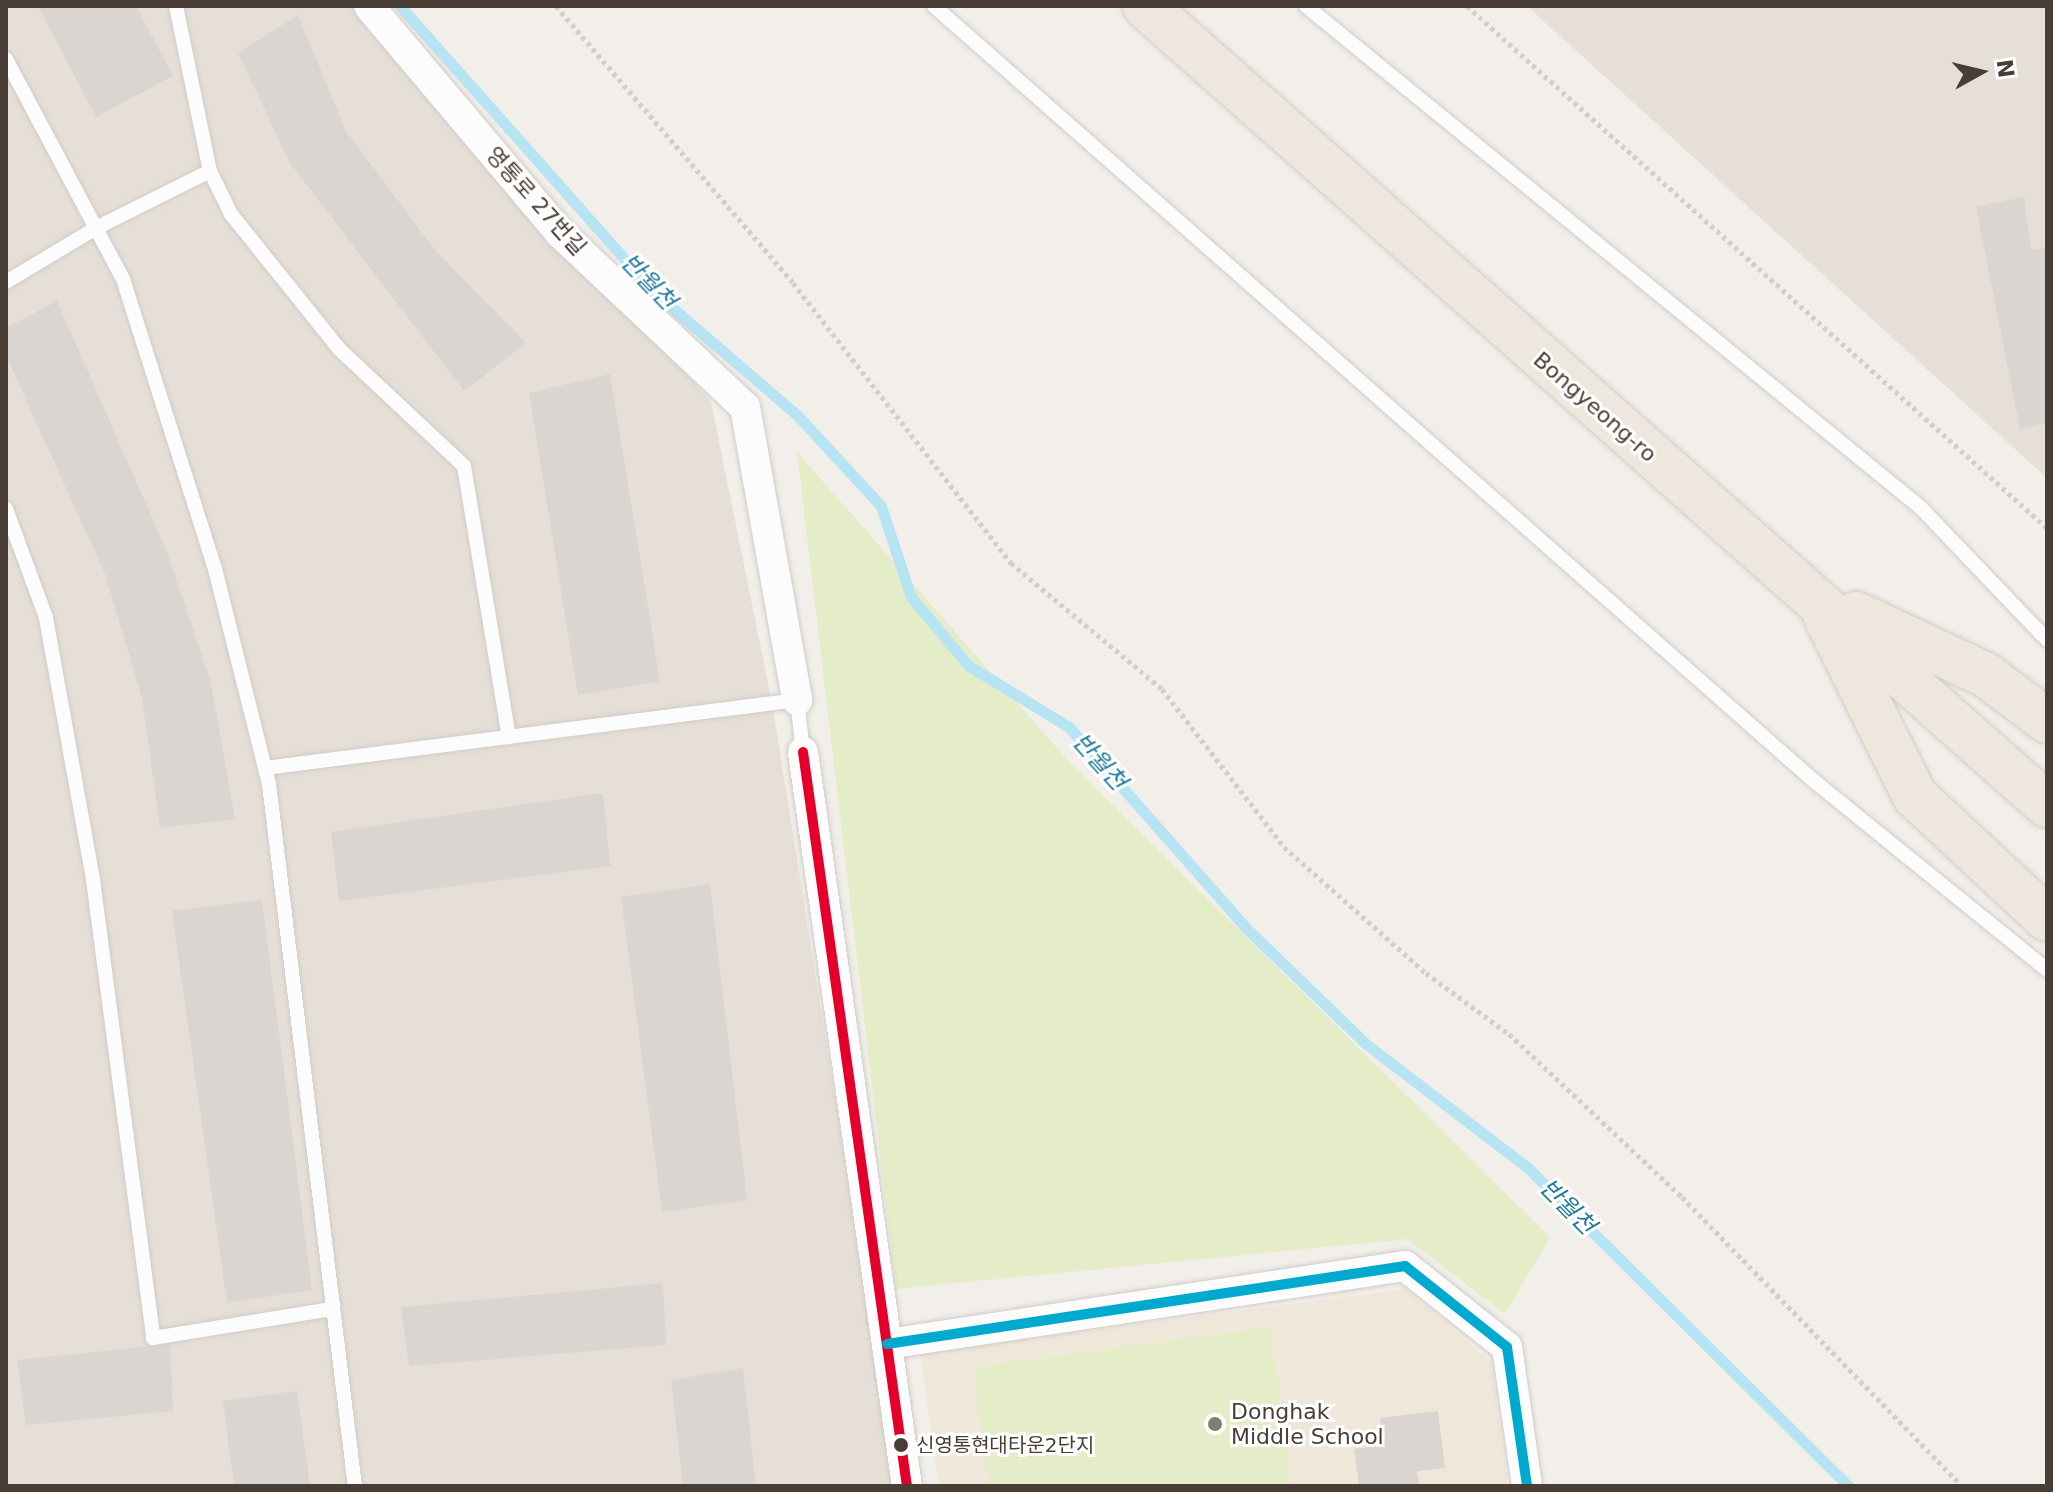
<!DOCTYPE html>
<meta charset="utf-8">
<style>
body{margin:0}
#map{position:relative;width:2053px;height:1492px;overflow:hidden;background:#f2eeea;font-family:"DejaVu Sans","Noto Sans KR",sans-serif}
div>[style]{position:absolute}
[style*='--x']{left:calc(var(--x)*1px);top:calc(var(--y)*1px);width:calc(var(--w)*1px);rotate:calc(var(--a)*1deg)}
.residential>*{inset:0;background:#e6dfd7}
.education>*{inset:0;background:#f0e7db}
.green>*{inset:0;background:#e4edc8}
.stream>*{height:11px;margin:-5.5px;padding:0 5.5px;transform-origin:5.5px;border-radius:5.5px;background:#b7e4f3}
.building>*{inset:0;background:#dad5d1}
.path>*{height:5px;margin-top:-2.5px;transform-origin:0;background:repeating-linear-gradient(90deg,#d2ceca 0 4px,transparent 0 8px)}
.roads{filter:drop-shadow(0 0 2px #d0ccc7) drop-shadow(0 0 2px #d0ccc7)}
.service>*{height:14px;margin:-7px;padding:0 7px;transform-origin:7px;border-radius:7px;background:#fdfcfc}
.minor>*{height:30px;margin:-15px;padding:0 15px;transform-origin:15px;border-radius:15px;background:#fdfcfc}
.trunk>*{height:44px;margin:-22px;padding:0 22px;transform-origin:22px;border-radius:22px;background:#eee7de}
.bus-1>*{height:10px;margin:-5px;padding:0 5px;transform-origin:5px;border-radius:5px;background:#e4002b}
.bus-2>*{height:10px;margin:-5px;padding:0 5px;transform-origin:5px;border-radius:5px;background:#00a9ce}
.dots>*{width:22px;height:22px;translate:-50% -50%;box-sizing:border-box;border:4px solid #fff;border-radius:50%}
span{translate:-50% -50%;white-space:nowrap;text-align:center;line-height:1.15;-webkit-text-stroke:6px #fff;paint-order:stroke}
.bus-label{font-size:20px;color:#493e35}
.left{translate:0 -50%;text-align:left}
.street-label{font-size:22px;color:#493e35}
.poi-label{font-size:22px;color:#493e35}
.water-label{font-size:24px;color:#207a9c;font-style:italic}
.frame{position:absolute;inset:0;border:8px solid #493e35;pointer-events:none}
.north{position:absolute;left:1941px;top:32px;width:80px;height:80px;-webkit-text-stroke:6px #fff;paint-order:stroke;rotate:82deg;font-size:22px;font-weight:700;line-height:32px;text-align:center;color:#493e35}
.north::after{content:'';display:block;margin:auto;width:28px;height:36px;background:#493e35;clip-path:polygon(50% 0,100% 100%,50% 72%,0 100%)}
</style>
<div id="map">
<div class="residential">
<div style="clip-path:polygon(6px 6px,370px 6px,711px 402px,772px 703px,897px 1486px,6px 1486px)"></div>
<div style="clip-path:polygon(1527px 6px,2047px 6px,2047px 478px)"></div>
</div>
<div class="education">
<div style="clip-path:polygon(1406px 1289px,1491px 1362px,1508px 1486px,939px 1486px,920px 1353px)"></div>
</div>
<div class="green">
<div style="clip-path:polygon(797px 452px,1072px 765px,1550px 1237px,1505px 1314px,1407px 1239px,896px 1289px)"></div>
<div style="clip-path:polygon(1270px 1327px,1291px 1486px,989px 1486px,973px 1367px)"></div>
</div>
<div class="stream">
<div style="--x:400;--y:6;--w:384;--a:48.4"></div>
<div style="--x:655;--y:293;--w:190;--a:40.7"></div>
<div style="--x:799;--y:417;--w:121;--a:47.3"></div>
<div style="--x:881;--y:506;--w:96;--a:71.8"></div>
<div style="--x:911;--y:597;--w:90;--a:50"></div>
<div style="--x:969;--y:666;--w:117;--a:31.4"></div>
<div style="--x:1069;--y:727;--w:269;--a:48.6"></div>
<div style="--x:1247;--y:929;--w:165;--a:44"></div>
<div style="--x:1366;--y:1044;--w:203;--a:37.4"></div>
<div style="--x:1527;--y:1167;--w:453;--a:44.8"></div>
</div>
<div class="building">
<div style="clip-path:polygon(38px 6px,136px 6px,173px 76px,96px 117px)"></div>
<div style="clip-path:polygon(298px 15px,346px 131px,435px 250px,526px 343px,464px 391px,290px 163px,238px 53px)"></div>
<div style="clip-path:polygon(2024px 197px,2031px 250px,2045px 248px,2047px 256px,2047px 423px,2020px 429px,1976px 207px)"></div>
<div style="clip-path:polygon(57px 301px,167px 552px,211px 683px,235px 819px,160px 828px,142px 698px,105px 574px,6px 356px,6px 328px)"></div>
<div style="clip-path:polygon(610px 374px,660px 681px,578px 695px,529px 393px)"></div>
<div style="clip-path:polygon(603px 793px,610px 866px,339px 901px,331px 832px)"></div>
<div style="clip-path:polygon(710px 884px,747px 1200px,662px 1212px,621px 897px)"></div>
<div style="clip-path:polygon(262px 900px,312px 1290px,227px 1303px,172px 911px)"></div>
<div style="clip-path:polygon(663px 1283px,666px 1345px,409px 1366px,401px 1307px)"></div>
<div style="clip-path:polygon(170px 1344px,173px 1411px,26px 1425px,17px 1360px)"></div>
<div style="clip-path:polygon(743px 1368px,756px 1486px,683px 1486px,671px 1380px)"></div>
<div style="clip-path:polygon(297px 1391px,310px 1486px,234px 1486px,223px 1401px)"></div>
<div style="clip-path:polygon(1438px 1411px,1445px 1468px,1417px 1471px,1419px 1486px,1359px 1486px,1354px 1449px,1384px 1445px,1380px 1418px)"></div>
</div>
<div class="path">
<div style="--x:556;--y:6;--w:365;--a:49.4"></div>
<div style="--x:793;--y:283;--w:355;--a:52.1"></div>
<div style="--x:1011;--y:563;--w:197;--a:39.8"></div>
<div style="--x:1162;--y:689;--w:200;--a:52.3"></div>
<div style="--x:1284;--y:847;--w:190;--a:41.6"></div>
<div style="--x:1426;--y:973;--w:103;--a:36.3"></div>
<div style="--x:1509;--y:1034;--w:238;--a:43.3"></div>
<div style="--x:1682;--y:1197;--w:402;--a:45.9"></div>
<div style="--x:1467;--y:6;--w:780;--a:41.99"></div>
</div>
<div class="roads">
<div class="service">
<div style="--x:176;--y:6;--w:168;--a:78.4"></div>
<div style="--x:934;--y:6;--w:1173;--a:41.37"></div>
<div style="--x:1814;--y:781;--w:300;--a:39"></div>
<div style="--x:1306;--y:6;--w:794;--a:39.22"></div>
<div style="--x:1921;--y:508;--w:182;--a:46.3"></div>
<div style="--x:6;--y:59;--w:249;--a:62"></div>
<div style="--x:123;--y:279;--w:304;--a:72.4"></div>
<div style="--x:215;--y:569;--w:222;--a:75.9"></div>
<div style="--x:269;--y:784;--w:707;--a:83.02"></div>
<div style="--x:6;--y:282;--w:105;--a:-31"></div>
<div style="--x:96;--y:228;--w:127;--a:-26.6"></div>
<div style="--x:210;--y:171;--w:48;--a:64"></div>
<div style="--x:231;--y:214;--w:173;--a:51.3"></div>
<div style="--x:339;--y:349;--w:171;--a:43.1"></div>
<div style="--x:464;--y:466;--w:275;--a:80.6"></div>
<div style="--x:6;--y:509;--w:116;--a:69.8"></div>
<div style="--x:46;--y:618;--w:266;--a:79.8"></div>
<div style="--x:93;--y:880;--w:462;--a:82.5"></div>
<div style="--x:153;--y:1338;--w:182;--a:-9.2"></div>
<div style="--x:265;--y:768;--w:536;--a:-7.28"></div>
<div style="--x:797;--y:700;--w:52;--a:83.4"></div>
</div>
<div class="minor">
<div style="--x:369;--y:6;--w:295;--a:49.9"></div>
<div style="--x:559;--y:232;--w:255;--a:43.3"></div>
<div style="--x:745;--y:407;--w:298;--a:79.9"></div>
<div style="--x:803;--y:752;--w:741;--a:81.94"></div>
<div style="--x:887;--y:1344;--w:524;--a:-8.56"></div>
<div style="--x:1405;--y:1266;--w:130;--a:38.5"></div>
<div style="--x:1507;--y:1347;--w:140;--a:81.8"></div>
</div>
<div class="trunk">
<div style="--x:1145;--y:6;--w:1205;--a:41.53"></div>
<div style="--x:1856;--y:614;--w:144;--a:25.1"></div>
<div style="--x:1986;--y:675;--w:76;--a:37"></div>
<div style="--x:1826;--y:617;--w:200;--a:63.6"></div>
<div style="--x:1915;--y:796;--w:180;--a:43"></div>
</div>
</div>
<div class="bus-1">
<div style="--x:803;--y:752;--w:741;--a:81.94"></div>
</div>
<div class="bus-2">
<div style="--x:887;--y:1344;--w:524;--a:-8.56"></div>
<div style="--x:1405;--y:1266;--w:130;--a:38.5"></div>
<div style="--x:1507;--y:1347;--w:140;--a:81.8"></div>
</div>
<div class="dots">
<div style="left:1215px;top:1424px;background:#847c74"></div>
<div style="left:901px;top:1445px;background:#493e35"></div>
</div>
<div class="bus-label">
<span class="left" style="left:916px;top:1445px">신영통현대타운2단지</span>
</div>
<div class="street-label">
<span style="left:536px;top:201px;rotate:48deg">영통로 27번길</span>
<span style="left:1595px;top:407px;rotate:41deg">Bongyeong-ro</span>
</div>
<div class="poi-label">
<span class="left" style="left:1231px;top:1424px">Donghak<br>Middle School</span>
</div>
<div class="water-label">
<span style="left:648px;top:282px;rotate:46deg">반월천</span>
<span style="left:1099px;top:762px;rotate:48deg">반월천</span>
<span style="left:1567px;top:1207px;rotate:45deg">반월천</span>
</div>
<div class="frame"></div>
<div class="north">N</div>
</div>
